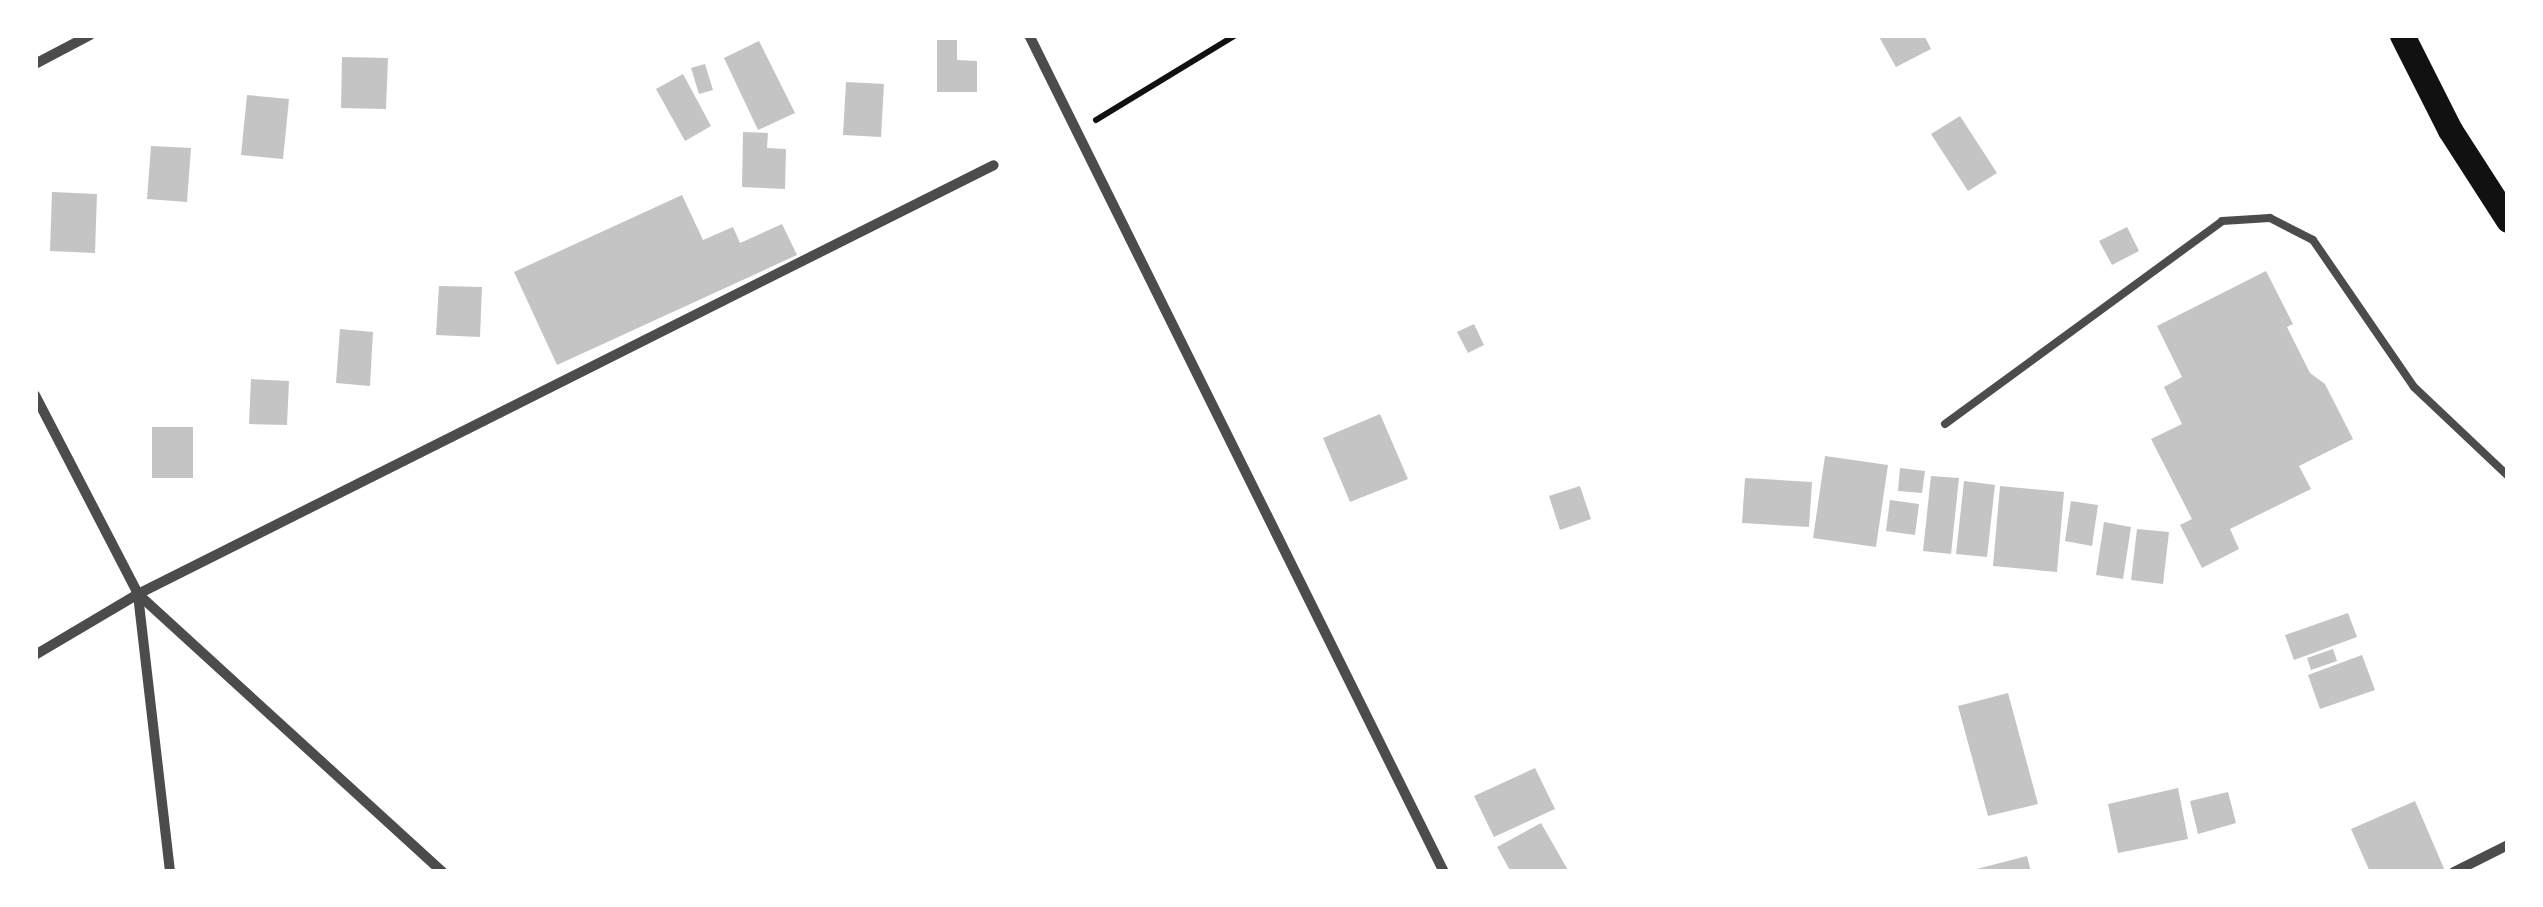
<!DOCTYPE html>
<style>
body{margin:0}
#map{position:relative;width:2543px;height:907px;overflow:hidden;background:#fff;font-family:Helvetica,sans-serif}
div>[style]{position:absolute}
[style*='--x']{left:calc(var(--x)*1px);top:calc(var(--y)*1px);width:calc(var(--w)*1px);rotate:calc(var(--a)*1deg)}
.building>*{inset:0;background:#c4c4c4}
.path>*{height:6px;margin:-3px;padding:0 3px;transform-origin:3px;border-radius:3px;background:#111}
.service>*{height:8px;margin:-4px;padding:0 4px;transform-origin:4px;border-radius:4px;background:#4c4c4c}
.minor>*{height:10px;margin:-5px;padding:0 5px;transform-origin:5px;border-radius:5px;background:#4c4c4c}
.primary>*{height:25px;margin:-12.5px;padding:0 12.5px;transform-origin:12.5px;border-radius:12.5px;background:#111}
span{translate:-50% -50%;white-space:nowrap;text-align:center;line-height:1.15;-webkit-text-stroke:8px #fff;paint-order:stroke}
.frame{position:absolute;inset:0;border:38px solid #fff;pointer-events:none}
</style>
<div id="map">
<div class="building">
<div style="clip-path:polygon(1878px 35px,1924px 35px,1931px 49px,1896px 67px)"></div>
<div style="clip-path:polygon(937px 40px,957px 40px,957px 60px,977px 61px,977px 92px,937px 92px)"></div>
<div style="clip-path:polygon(759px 41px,795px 113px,758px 130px,724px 58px)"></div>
<div style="clip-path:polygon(342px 57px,388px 58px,386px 109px,341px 108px)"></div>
<div style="clip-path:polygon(705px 64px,713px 90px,699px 94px,691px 68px)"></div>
<div style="clip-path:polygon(683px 74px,711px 126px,685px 141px,656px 89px)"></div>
<div style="clip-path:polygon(846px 82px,884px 84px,881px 137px,843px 135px)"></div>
<div style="clip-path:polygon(247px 95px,289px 99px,283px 159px,241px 155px)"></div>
<div style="clip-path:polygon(1960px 116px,1997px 173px,1968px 191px,1931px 134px)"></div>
<div style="clip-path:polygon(743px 132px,768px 133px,767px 148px,786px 149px,785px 189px,742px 187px)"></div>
<div style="clip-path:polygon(151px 146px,191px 148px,187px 202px,147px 199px)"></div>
<div style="clip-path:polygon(52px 192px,97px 194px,95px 253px,50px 251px)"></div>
<div style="clip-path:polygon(682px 195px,703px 240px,733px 227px,740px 243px,782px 224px,797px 255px,557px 365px,514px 272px)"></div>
<div style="clip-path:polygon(2127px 227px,2139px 251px,2112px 265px,2099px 241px)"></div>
<div style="clip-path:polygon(2266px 271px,2293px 324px,2287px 327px,2310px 373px,2325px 384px,2353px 439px,2299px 466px,2311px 489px,2230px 529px,2239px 549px,2202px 568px,2180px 525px,2192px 519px,2151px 439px,2182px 424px,2164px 387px,2182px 377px,2157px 326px)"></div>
<div style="clip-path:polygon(439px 286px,482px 287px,480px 337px,436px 335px)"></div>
<div style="clip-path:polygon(1474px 324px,1484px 345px,1468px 353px,1457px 332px)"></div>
<div style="clip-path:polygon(340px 329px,373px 332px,370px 386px,336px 383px)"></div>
<div style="clip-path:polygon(251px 379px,289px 381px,287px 425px,249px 424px)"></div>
<div style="clip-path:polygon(1380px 414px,1408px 479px,1350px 502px,1323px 438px)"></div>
<div style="clip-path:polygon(152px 427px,193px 427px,193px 478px,152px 478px)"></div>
<div style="clip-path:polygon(1825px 456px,1888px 465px,1876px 547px,1813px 538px)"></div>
<div style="clip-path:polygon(1900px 468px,1925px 471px,1922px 493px,1898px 491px)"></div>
<div style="clip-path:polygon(1931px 476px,1959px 478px,1951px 554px,1923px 551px)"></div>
<div style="clip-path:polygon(1745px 478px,1812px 482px,1809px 527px,1742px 523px)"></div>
<div style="clip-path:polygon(1964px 481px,1995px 485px,1987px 557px,1956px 554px)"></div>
<div style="clip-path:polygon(1580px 486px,1591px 519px,1560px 530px,1549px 496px)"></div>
<div style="clip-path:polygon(2000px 486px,2064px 492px,2057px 572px,1993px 566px)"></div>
<div style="clip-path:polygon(1890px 500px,1919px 504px,1915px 535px,1886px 531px)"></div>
<div style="clip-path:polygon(2071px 501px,2098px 505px,2092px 546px,2065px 541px)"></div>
<div style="clip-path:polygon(2104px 522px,2131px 527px,2123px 579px,2096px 575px)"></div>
<div style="clip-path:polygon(2137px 529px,2169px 532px,2163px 584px,2131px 580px)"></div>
<div style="clip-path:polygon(2348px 613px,2357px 637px,2294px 660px,2285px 635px)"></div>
<div style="clip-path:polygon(2333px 649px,2337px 661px,2311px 670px,2307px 658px)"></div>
<div style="clip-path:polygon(2362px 655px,2375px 690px,2320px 709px,2308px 675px)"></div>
<div style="clip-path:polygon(2008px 693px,2038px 804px,1988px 816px,1958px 706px)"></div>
<div style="clip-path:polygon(1535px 768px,1555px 809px,1494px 837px,1474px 796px)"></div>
<div style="clip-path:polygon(2178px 788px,2188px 839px,2118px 853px,2108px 804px)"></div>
<div style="clip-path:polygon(2228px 792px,2236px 823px,2198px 834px,2190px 801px)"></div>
<div style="clip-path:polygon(2415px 801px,2445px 871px,2370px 872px,2351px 829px)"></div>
<div style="clip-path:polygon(1541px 823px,1569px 872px,1511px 872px,1497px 847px)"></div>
<div style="clip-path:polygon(2027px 856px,2031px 872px,1969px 872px,1969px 871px)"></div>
</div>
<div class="path">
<div style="--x:1096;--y:120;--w:164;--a:-31.3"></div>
</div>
<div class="service">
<div style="--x:1945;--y:424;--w:343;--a:-36.2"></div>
<div style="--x:2222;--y:221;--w:48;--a:-3.6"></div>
<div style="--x:2270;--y:218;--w:48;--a:27.1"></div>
<div style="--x:2313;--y:240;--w:178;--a:55.5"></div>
<div style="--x:2414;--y:387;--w:129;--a:43.4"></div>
</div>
<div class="minor">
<div style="--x:1029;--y:35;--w:934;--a:63.63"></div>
<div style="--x:35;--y:64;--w:62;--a:-27.8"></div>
<div style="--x:35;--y:395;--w:224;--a:62.6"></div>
<div style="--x:138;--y:594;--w:412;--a:42.4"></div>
<div style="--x:138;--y:595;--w:279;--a:83.4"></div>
<div style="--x:35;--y:655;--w:120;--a:-30.6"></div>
<div style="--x:138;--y:594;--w:957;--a:-26.62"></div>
<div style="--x:2454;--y:872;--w:60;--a:-26.6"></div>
</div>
<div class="primary">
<div style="--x:2402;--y:35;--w:106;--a:63.2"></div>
<div style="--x:2450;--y:130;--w:107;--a:57.2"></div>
</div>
<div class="frame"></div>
</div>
